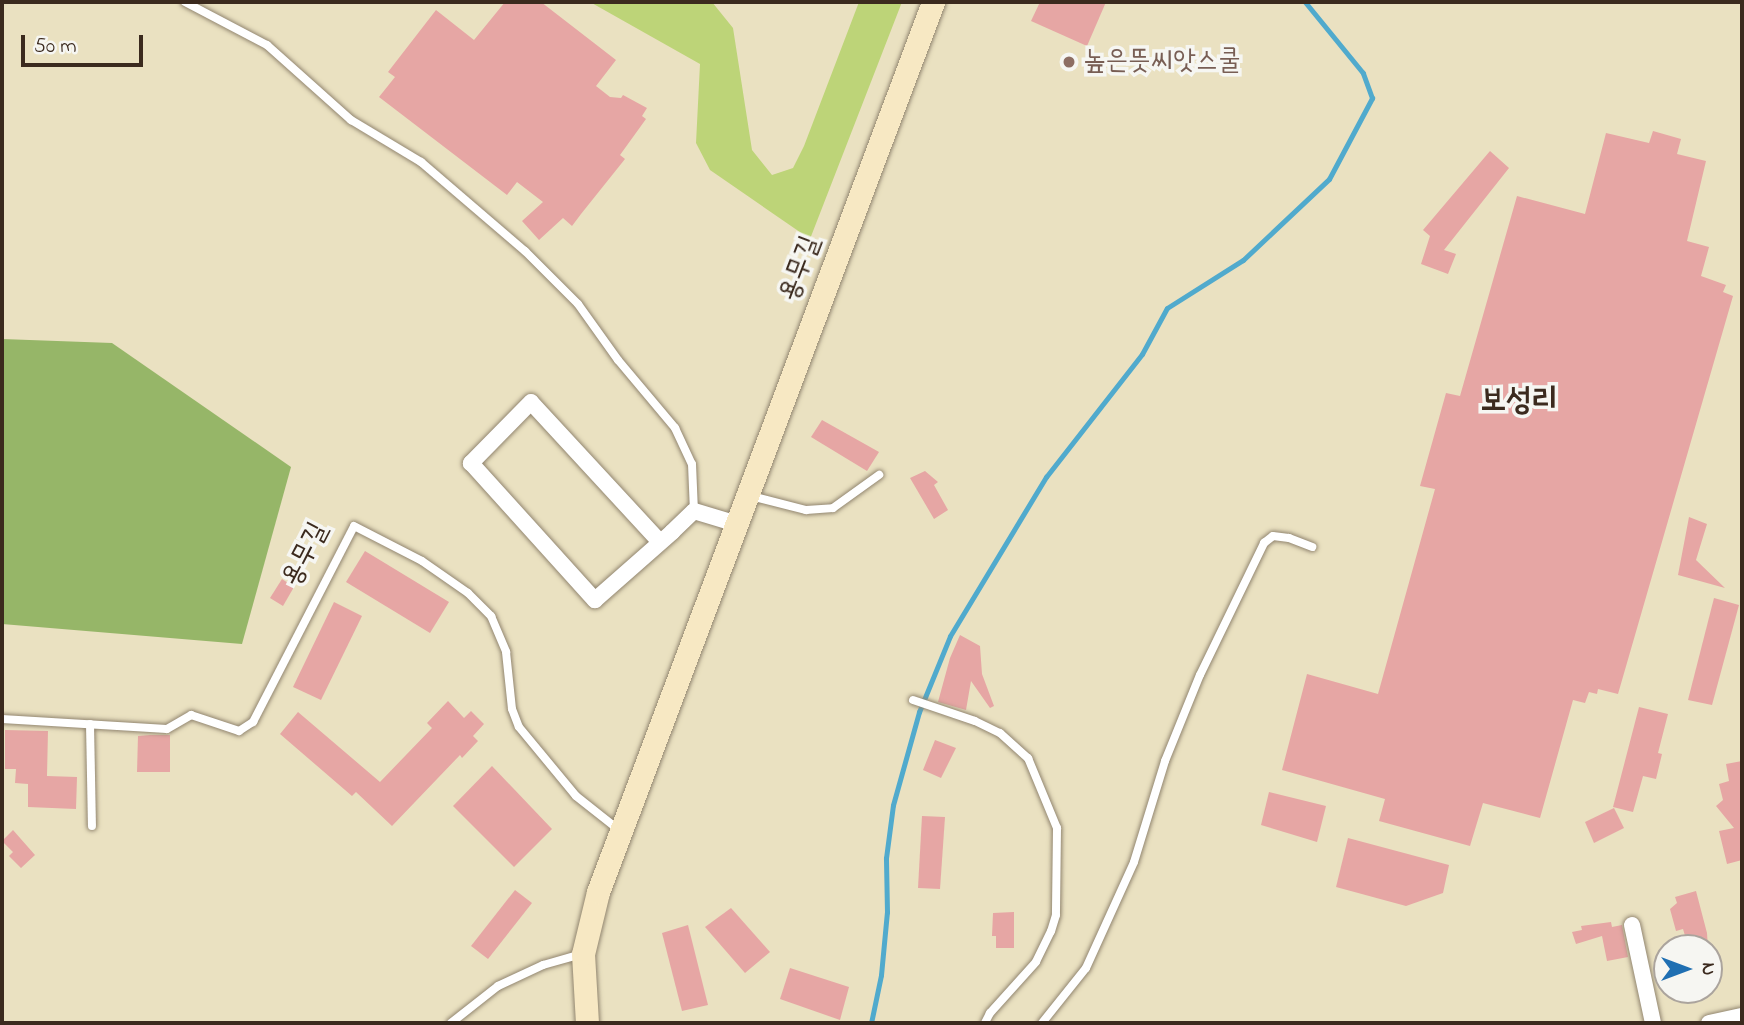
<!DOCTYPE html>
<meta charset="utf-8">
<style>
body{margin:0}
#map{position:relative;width:1744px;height:1025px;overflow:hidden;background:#eae1c1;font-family:"Indie Flower","Poor Story",sans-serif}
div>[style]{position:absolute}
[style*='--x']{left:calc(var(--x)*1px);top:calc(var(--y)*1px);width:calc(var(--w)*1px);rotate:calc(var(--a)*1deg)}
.green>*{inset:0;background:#bdd478}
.forest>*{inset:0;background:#96b668}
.stream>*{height:5px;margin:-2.5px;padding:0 2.5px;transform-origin:2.5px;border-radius:2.5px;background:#50aacd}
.building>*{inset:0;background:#e6a6a4}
.roads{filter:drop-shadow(0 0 2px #928670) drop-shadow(0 0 2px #928670)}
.lane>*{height:8px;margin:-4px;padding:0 4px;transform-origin:4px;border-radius:4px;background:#fff}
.street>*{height:16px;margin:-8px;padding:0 8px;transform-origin:8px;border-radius:8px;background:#fff}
.secondary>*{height:23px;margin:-11.5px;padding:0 11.5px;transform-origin:11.5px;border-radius:11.5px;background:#f7e8c3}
.dots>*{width:19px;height:19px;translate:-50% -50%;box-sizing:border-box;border:4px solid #f6f6f2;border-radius:50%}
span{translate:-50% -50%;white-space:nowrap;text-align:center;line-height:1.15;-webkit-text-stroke:7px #f6f6f2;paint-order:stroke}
.education-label{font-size:28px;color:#785e54}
.left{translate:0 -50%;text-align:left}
.street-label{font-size:28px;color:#3b2a1e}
.quarter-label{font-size:32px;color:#3b2a1e;font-weight:700}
.frame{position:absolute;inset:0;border:4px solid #3b2a1e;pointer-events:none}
.north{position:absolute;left:1653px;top:934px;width:70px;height:70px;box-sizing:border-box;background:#f6f6f2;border:2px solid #aba49d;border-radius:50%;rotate:90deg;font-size:19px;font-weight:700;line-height:28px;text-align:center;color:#3b2a1e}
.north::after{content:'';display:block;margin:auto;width:24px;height:32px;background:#1f6fb2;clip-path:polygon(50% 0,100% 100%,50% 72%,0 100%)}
.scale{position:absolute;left:21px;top:35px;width:122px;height:32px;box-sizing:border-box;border:4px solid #3b2a1e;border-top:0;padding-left:9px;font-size:21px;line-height:24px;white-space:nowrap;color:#3b2a1e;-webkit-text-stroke:5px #f6f6f2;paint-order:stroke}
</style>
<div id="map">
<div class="green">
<div style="clip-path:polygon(590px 2px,712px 2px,733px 28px,752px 150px,772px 175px,793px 168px,804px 146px,859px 2px,902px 2px,810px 239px,710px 170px,696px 143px,700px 64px)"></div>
</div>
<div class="forest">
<div style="clip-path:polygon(2px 339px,112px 343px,291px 467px,242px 644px,2px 624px)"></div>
</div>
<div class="stream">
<div style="--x:871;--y:1023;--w:49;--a:-78.2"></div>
<div style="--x:881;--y:975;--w:63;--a:-84.6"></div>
<div style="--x:887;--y:912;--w:54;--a:-91.1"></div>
<div style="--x:886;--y:858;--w:53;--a:-82.5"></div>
<div style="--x:893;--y:805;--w:97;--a:-74.4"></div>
<div style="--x:919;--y:712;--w:82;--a:-67.8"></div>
<div style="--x:950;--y:636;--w:186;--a:-58.9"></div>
<div style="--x:1046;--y:477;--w:156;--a:-52"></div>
<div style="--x:1142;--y:354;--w:52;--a:-61.5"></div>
<div style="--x:1167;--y:308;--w:90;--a:-32.3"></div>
<div style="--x:1243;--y:260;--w:118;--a:-43.3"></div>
<div style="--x:1329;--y:179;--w:92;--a:-62"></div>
<div style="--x:1372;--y:98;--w:27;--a:-110"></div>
<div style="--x:1363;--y:73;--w:92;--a:-129.2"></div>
</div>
<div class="building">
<div style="clip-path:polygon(505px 2px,541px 2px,616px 60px,596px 86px,610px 97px,621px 98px,623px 95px,647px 108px,642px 116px,646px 119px,620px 155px,625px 159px,581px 214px,572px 226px,563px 218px,539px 240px,522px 221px,543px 202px,517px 182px,507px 195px,379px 97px,395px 77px,388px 72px,436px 10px,474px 40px)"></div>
<div style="clip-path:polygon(1040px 2px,1106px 2px,1087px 46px,1031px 21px)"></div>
<div style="clip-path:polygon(1653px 131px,1681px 139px,1677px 154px,1706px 161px,1687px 241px,1709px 247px,1701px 276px,1726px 285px,1723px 292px,1733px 296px,1618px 694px,1598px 689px,1597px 694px,1589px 692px,1585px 703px,1573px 700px,1540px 818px,1483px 803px,1470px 846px,1379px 821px,1385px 799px,1282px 770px,1307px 674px,1378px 694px,1435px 489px,1420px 486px,1446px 393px,1460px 396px,1517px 196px,1585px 214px,1606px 133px,1649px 143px)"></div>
<div style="clip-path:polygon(1490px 151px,1509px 168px,1444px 250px,1456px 254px,1448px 274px,1421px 264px,1430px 236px,1423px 230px)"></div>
<div style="clip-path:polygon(822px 420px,879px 452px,867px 471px,811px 437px)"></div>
<div style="clip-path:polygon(925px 471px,938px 482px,934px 485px,948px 510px,934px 519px,910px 478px)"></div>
<div style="clip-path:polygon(1689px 517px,1707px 524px,1696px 560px,1725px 588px,1678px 575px)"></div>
<div style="clip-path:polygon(365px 551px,449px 602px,430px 633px,346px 582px)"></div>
<div style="clip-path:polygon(282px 579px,294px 587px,283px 606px,270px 598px)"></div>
<div style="clip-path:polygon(1714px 598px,1739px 605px,1712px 705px,1688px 700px)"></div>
<div style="clip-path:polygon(334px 602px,362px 616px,321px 700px,293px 687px)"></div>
<div style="clip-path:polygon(960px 635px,980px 646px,982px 674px,994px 706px,990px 708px,971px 681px,966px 710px,938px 702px,950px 658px)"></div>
<div style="clip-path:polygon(448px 701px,464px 718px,471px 711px,484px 724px,473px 736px,478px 741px,462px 758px,460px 755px,392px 826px,356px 792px,352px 796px,280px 734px,298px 712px,380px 782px,432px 728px,427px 723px)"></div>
<div style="clip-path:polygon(1639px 707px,1668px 714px,1658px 753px,1662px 754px,1656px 779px,1643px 776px,1633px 812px,1613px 807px)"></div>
<div style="clip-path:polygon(5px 730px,48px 731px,47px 776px,77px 777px,76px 809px,28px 807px,28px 784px,15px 783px,16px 769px,5px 769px)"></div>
<div style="clip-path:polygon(150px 735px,170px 735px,170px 772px,137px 772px,138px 736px)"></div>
<div style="clip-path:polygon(935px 740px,956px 748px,941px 778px,923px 770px)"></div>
<div style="clip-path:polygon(1742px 761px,1742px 860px,1727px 864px,1719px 831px,1734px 828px,1716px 806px,1723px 800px,1719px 784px,1729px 781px,1726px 764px)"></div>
<div style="clip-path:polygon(492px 766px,552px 829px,514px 867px,453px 806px)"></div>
<div style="clip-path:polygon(1269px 792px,1326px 806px,1317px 842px,1261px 825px)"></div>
<div style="clip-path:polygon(1614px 808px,1624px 828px,1594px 843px,1585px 822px)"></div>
<div style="clip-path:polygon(922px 816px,945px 817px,940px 889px,918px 888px)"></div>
<div style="clip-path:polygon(13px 830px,35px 855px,21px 868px,9px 856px,13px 852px,2px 841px)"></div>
<div style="clip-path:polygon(1348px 838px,1449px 865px,1443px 893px,1406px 906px,1336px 887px)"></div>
<div style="clip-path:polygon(515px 890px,532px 903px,488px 959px,471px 946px)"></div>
<div style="clip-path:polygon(1696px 891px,1707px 933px,1708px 948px,1695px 948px,1693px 937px,1686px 939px,1683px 929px,1676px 931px,1670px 909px,1677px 903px,1675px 897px)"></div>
<div style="clip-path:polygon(731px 908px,770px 952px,745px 973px,705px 927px)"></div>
<div style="clip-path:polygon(1014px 912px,1014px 948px,996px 948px,996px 936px,992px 936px,993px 913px)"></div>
<div style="clip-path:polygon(1611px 922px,1612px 927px,1622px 925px,1628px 957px,1607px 961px,1602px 936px,1576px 944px,1572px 932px,1582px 930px,1581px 926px)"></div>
<div style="clip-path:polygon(688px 925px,708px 1005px,682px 1011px,662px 933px)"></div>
<div style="clip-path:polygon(790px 968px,849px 987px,840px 1020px,780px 999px)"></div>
</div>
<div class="roads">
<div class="lane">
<div style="--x:185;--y:2;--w:93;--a:27.7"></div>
<div style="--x:267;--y:45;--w:113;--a:41.8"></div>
<div style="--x:351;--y:120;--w:82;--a:31"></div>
<div style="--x:421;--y:162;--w:137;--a:40.6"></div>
<div style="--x:525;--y:251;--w:75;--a:45"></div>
<div style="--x:578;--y:304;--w:69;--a:54.5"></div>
<div style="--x:618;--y:360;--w:89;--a:50"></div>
<div style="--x:675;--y:428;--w:40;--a:65"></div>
<div style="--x:692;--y:464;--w:47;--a:87.6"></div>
<div style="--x:751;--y:496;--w:57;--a:14.3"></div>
<div style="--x:806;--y:510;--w:27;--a:-4"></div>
<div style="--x:833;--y:508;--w:57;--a:-35.7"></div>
<div style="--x:913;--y:700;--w:65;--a:18.7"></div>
<div style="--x:975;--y:721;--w:28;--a:26"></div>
<div style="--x:1000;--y:733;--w:38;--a:42"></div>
<div style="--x:1028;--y:758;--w:76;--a:67.5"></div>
<div style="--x:1057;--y:828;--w:87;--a:90.7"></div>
<div style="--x:1056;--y:915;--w:17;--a:107"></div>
<div style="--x:1051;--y:931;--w:34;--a:116"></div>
<div style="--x:1036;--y:962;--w:69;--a:132"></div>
<div style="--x:990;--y:1013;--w:11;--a:117"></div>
<div style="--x:2;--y:719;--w:165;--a:3.5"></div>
<div style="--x:167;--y:729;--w:28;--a:-30"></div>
<div style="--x:191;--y:715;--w:51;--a:18.4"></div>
<div style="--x:239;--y:731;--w:17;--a:-33"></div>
<div style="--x:253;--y:722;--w:220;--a:-62.7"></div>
<div style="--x:354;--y:526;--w:76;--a:27.2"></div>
<div style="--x:422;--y:561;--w:56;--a:34.8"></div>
<div style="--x:468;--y:593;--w:33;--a:45"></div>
<div style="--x:491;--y:616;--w:39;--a:67"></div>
<div style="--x:506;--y:652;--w:57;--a:84"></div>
<div style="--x:512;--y:709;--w:19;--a:69"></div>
<div style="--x:519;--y:727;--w:89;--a:50.4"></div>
<div style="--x:576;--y:796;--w:55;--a:38.3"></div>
<div style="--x:90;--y:724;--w:102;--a:88.9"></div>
<div style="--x:451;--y:1023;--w:60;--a:-38.2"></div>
<div style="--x:498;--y:986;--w:50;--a:-25"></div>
<div style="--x:543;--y:965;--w:37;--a:-16"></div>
<div style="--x:1042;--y:1023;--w:70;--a:-51.3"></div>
<div style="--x:1086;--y:968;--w:116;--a:-65.6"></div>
<div style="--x:1134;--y:862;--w:106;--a:-72.9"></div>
<div style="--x:1165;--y:761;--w:93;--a:-67.9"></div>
<div style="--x:1200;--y:675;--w:147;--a:-64.1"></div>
<div style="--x:1264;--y:543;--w:11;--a:-38"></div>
<div style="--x:1273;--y:536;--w:16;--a:7"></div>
<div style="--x:1289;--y:538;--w:25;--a:21"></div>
</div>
<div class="street">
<div style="--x:660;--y:542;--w:190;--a:-132.7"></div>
<div style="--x:531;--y:402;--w:86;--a:134.5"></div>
<div style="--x:471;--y:463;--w:185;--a:47.9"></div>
<div style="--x:595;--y:600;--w:103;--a:-41.4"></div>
<div style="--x:672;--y:532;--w:30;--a:-44"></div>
<div style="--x:694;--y:511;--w:45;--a:16.8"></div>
<div style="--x:1632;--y:925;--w:100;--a:77.9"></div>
<div style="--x:1709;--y:1023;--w:34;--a:-12"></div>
</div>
<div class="secondary">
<div style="--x:587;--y:1023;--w:69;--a:-93.3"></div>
<div style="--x:583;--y:954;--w:64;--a:-76.4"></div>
<div style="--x:598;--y:892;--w:951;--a:-69.37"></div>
</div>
</div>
<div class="dots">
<div style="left:1069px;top:62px;background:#8d6e63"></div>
</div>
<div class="education-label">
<span class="left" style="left:1083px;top:62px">높은뜻씨앗스쿨</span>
</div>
<div class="street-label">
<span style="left:801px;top:269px;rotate:-69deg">용무길</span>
<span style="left:306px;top:555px;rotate:-63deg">용무길</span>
</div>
<div class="quarter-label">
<span style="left:1519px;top:402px">보성리</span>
</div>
<div class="frame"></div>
<div class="north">N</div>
<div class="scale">50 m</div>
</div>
